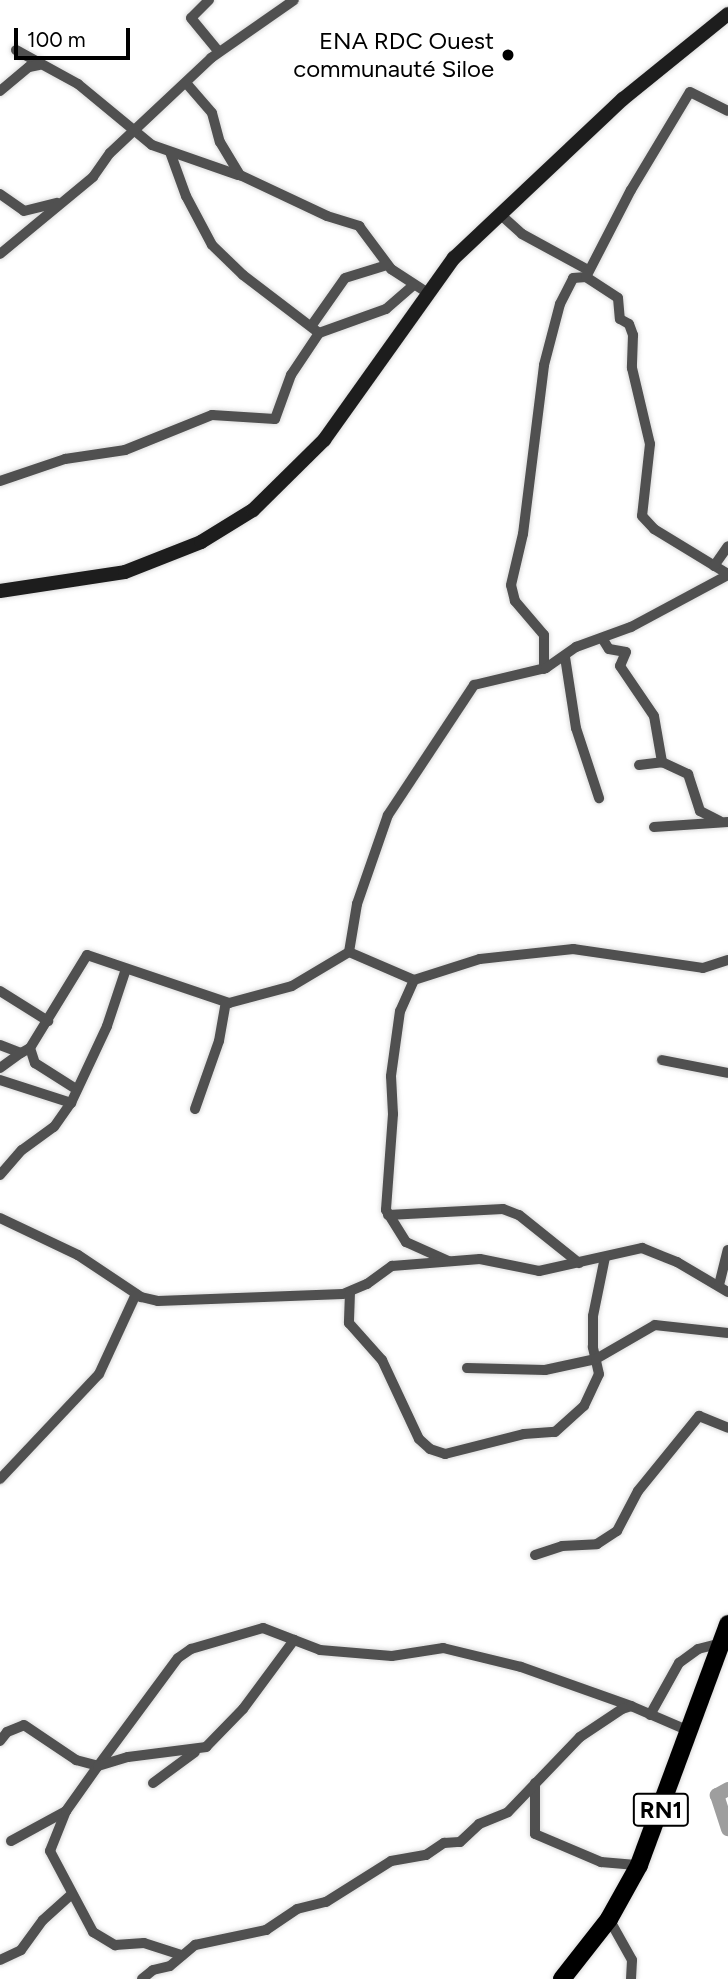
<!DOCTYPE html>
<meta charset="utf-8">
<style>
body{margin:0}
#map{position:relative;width:728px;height:1979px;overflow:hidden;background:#fff;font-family:Figtree,sans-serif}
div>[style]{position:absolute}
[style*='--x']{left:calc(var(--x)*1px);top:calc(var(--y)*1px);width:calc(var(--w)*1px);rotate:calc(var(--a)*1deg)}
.river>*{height:14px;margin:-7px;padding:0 7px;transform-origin:7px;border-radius:7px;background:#9e9e9e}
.roads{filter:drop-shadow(0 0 2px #dbdbdb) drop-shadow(0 0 2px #dbdbdb)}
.street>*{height:10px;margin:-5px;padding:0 5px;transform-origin:5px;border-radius:5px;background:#505050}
.secondary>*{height:14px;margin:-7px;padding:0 7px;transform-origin:7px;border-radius:7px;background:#1d1d1d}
.highway>*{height:18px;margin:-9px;padding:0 9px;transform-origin:9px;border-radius:9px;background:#000}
.dots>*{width:19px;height:19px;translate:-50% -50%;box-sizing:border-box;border:4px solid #fff;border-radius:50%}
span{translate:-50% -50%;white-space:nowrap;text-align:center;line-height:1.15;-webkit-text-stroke:6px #fff;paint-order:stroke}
.shield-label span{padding:2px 5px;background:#fff;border:2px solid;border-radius:5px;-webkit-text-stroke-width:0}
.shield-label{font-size:23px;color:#000;font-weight:700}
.poi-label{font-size:24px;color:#000}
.right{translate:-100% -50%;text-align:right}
.scale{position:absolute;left:14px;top:28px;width:116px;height:32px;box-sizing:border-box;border:4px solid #000;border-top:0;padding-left:9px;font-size:21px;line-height:24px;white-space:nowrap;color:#000;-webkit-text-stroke:5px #fff;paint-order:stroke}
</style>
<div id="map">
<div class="river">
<div style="--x:728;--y:1789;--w:13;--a:151"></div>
<div style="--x:717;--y:1795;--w:36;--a:72"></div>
</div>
<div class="roads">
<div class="street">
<div style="--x:209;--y:0;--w:25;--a:135"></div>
<div style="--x:191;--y:18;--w:44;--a:50.5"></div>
<div style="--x:16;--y:50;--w:71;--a:28.7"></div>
<div style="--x:78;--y:84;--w:96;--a:39.5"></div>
<div style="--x:152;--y:145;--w:91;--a:19.2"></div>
<div style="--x:187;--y:84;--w:38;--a:49"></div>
<div style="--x:212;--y:113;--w:30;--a:75"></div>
<div style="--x:220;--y:142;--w:39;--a:59"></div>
<div style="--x:240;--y:175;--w:96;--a:25.2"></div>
<div style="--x:327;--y:216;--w:34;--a:17"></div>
<div style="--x:359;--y:226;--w:54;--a:53.3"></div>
<div style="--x:391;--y:269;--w:44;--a:33"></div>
<div style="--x:0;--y:91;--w:38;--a:-40"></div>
<div style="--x:29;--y:67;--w:10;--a:-11"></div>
<div style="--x:170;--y:152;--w:47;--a:70"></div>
<div style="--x:186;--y:196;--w:55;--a:62"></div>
<div style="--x:212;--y:245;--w:43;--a:44.1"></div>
<div style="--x:243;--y:275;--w:96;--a:37.3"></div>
<div style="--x:0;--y:194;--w:29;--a:35"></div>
<div style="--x:24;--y:211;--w:34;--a:-14"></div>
<div style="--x:501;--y:215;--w:28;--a:42"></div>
<div style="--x:522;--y:234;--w:75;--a:28.6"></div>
<div style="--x:0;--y:254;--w:121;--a:-39.6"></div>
<div style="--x:93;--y:177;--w:29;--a:-55"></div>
<div style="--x:110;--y:153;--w:139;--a:-43.2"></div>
<div style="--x:211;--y:58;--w:101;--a:-34.9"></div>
<div style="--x:586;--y:277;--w:38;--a:33"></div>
<div style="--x:618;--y:298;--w:21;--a:85"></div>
<div style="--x:620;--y:319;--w:10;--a:29"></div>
<div style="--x:629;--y:324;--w:12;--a:70"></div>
<div style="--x:633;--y:335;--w:33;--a:92"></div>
<div style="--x:632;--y:368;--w:78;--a:76.7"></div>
<div style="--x:650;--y:444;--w:72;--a:96.3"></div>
<div style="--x:642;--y:516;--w:18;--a:47"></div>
<div style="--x:654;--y:529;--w:87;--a:31.3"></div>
<div style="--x:312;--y:325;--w:57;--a:-54.9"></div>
<div style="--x:345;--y:278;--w:44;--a:-17.2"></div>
<div style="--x:0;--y:481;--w:69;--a:-18.7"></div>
<div style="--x:65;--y:459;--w:61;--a:-8.5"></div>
<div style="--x:125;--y:450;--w:94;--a:-21.9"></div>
<div style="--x:212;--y:415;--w:63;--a:3.6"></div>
<div style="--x:275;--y:419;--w:47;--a:-70"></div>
<div style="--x:291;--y:375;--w:50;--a:-56.3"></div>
<div style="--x:319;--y:333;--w:71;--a:-19.7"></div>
<div style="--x:386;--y:309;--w:37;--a:-41"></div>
<div style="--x:714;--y:566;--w:24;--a:-55"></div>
<div style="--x:602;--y:638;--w:13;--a:58"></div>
<div style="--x:609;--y:649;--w:17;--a:10"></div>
<div style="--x:626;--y:652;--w:15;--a:113"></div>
<div style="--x:620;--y:666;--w:60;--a:55.8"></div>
<div style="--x:654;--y:716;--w:47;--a:80.1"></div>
<div style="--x:565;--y:657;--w:72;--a:81.2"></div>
<div style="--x:576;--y:728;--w:74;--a:71.8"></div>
<div style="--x:544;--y:669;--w:34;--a:-90"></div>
<div style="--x:544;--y:635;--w:45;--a:-130.5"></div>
<div style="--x:515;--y:601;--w:16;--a:-104"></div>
<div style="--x:511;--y:585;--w:52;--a:-76.8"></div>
<div style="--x:523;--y:534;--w:170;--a:-82.9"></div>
<div style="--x:544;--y:365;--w:63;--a:-75.3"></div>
<div style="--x:560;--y:304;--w:29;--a:-63"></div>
<div style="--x:573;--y:278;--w:13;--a:-4"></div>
<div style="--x:586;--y:277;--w:98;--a:-62.7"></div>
<div style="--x:631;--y:190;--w:114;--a:-59"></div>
<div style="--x:690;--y:92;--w:42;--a:26.6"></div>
<div style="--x:639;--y:765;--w:23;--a:-7"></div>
<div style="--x:662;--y:762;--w:29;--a:25"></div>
<div style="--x:688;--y:774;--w:39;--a:72"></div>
<div style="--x:700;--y:811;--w:22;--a:27"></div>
<div style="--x:654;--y:827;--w:74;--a:-3.9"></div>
<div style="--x:349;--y:952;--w:49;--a:-80.5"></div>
<div style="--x:357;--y:904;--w:94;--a:-70.8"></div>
<div style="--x:388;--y:815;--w:156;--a:-56.5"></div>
<div style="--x:474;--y:685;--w:74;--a:-13.3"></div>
<div style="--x:546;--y:668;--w:37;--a:-35"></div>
<div style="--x:576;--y:647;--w:59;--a:-20"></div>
<div style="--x:631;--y:627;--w:110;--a:-28.2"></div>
<div style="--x:414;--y:980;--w:34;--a:114"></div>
<div style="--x:400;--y:1011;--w:66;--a:97.9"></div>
<div style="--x:391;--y:1076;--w:38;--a:87"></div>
<div style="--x:393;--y:1114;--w:96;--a:94.2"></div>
<div style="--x:386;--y:1210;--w:38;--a:58"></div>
<div style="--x:406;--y:1242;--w:46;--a:24.3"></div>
<div style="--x:0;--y:991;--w:57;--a:32"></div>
<div style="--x:0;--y:1045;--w:22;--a:21"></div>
<div style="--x:21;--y:1053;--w:10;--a:-29"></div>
<div style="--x:30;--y:1048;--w:109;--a:-58.5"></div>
<div style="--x:87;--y:955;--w:150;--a:18.7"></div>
<div style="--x:229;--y:1003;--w:65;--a:-15.1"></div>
<div style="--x:292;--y:986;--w:66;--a:-30.8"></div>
<div style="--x:349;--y:952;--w:71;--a:23.3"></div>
<div style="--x:414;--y:980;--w:69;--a:-17.7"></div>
<div style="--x:480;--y:959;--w:94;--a:-6.1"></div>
<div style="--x:573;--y:949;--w:131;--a:8.3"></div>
<div style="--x:703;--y:968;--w:26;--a:-18"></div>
<div style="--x:30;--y:1048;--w:16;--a:72"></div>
<div style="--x:35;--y:1063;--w:49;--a:32.4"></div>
<div style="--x:662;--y:1060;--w:67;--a:11.1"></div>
<div style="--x:0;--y:1068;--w:26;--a:-36"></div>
<div style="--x:0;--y:1080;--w:75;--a:17.9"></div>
<div style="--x:195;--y:1109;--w:72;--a:-70.6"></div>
<div style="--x:219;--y:1041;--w:39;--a:-80"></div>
<div style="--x:0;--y:1175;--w:33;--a:-49"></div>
<div style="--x:22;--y:1150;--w:39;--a:-36"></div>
<div style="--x:54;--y:1127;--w:29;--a:-55"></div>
<div style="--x:71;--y:1103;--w:85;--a:-64.9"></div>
<div style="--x:107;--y:1026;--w:60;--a:-71.6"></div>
<div style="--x:388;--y:1215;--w:115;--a:-3"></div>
<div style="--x:503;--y:1209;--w:17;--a:21"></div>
<div style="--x:519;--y:1215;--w:77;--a:38.7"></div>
<div style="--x:0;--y:1218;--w:86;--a:25.4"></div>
<div style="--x:78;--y:1255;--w:76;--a:33.7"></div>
<div style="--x:141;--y:1297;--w:17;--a:13"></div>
<div style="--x:158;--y:1301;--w:185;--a:-2.2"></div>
<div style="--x:343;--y:1294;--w:26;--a:-23"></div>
<div style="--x:367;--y:1284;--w:31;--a:-36"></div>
<div style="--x:392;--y:1266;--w:88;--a:-4.5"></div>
<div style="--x:480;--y:1259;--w:60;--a:11.5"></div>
<div style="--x:539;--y:1271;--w:106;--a:-12.6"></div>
<div style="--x:642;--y:1248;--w:38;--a:22"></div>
<div style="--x:677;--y:1262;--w:59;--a:30.5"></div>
<div style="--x:719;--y:1285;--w:36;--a:-76"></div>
<div style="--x:350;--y:1292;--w:31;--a:92"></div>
<div style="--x:349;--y:1323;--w:50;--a:48.3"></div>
<div style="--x:382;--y:1360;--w:87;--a:64.9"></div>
<div style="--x:419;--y:1439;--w:15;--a:42"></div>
<div style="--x:430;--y:1449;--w:16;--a:18"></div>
<div style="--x:445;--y:1454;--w:81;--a:-14.2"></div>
<div style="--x:524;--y:1434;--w:31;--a:-4"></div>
<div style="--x:555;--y:1432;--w:39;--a:-42"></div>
<div style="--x:584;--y:1406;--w:35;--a:-65"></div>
<div style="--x:599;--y:1374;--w:28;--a:-103"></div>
<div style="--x:593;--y:1347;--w:31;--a:-90"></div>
<div style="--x:593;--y:1316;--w:60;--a:-78.5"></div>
<div style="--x:467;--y:1368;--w:78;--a:1.5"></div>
<div style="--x:545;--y:1370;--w:52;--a:-12.2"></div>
<div style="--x:596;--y:1359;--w:68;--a:-30"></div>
<div style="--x:655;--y:1325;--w:73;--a:6.3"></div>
<div style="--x:0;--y:1479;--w:144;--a:-46.7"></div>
<div style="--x:99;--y:1374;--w:88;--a:-65.2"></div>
<div style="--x:535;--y:1555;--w:28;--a:-18"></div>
<div style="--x:562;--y:1546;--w:35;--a:-3"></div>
<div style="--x:597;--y:1544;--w:24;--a:-33"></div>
<div style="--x:617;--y:1531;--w:45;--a:-62.3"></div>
<div style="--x:638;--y:1491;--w:97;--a:-50.9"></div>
<div style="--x:699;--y:1416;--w:31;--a:22"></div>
<div style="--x:650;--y:1715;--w:60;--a:-60.9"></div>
<div style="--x:679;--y:1663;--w:24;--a:-36"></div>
<div style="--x:698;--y:1649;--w:25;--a:-14"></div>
<div style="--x:0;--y:1741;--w:11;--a:-52"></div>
<div style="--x:7;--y:1732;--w:18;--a:-22"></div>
<div style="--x:24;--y:1725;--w:63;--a:33.9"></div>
<div style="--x:76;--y:1760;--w:23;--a:15"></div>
<div style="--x:98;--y:1766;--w:134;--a:-53.5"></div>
<div style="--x:178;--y:1658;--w:16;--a:-35"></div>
<div style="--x:191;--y:1649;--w:75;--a:-16.3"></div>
<div style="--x:263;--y:1628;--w:61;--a:21.1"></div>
<div style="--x:320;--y:1650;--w:72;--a:4.8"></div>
<div style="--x:392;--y:1656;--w:52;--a:-8.9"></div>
<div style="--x:443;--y:1648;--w:80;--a:13.7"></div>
<div style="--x:521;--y:1667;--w:117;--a:19.5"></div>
<div style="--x:153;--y:1783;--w:52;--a:-36.4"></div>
<div style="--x:535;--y:1783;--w:51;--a:90"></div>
<div style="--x:535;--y:1834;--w:72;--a:23"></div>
<div style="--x:601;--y:1862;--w:38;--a:5"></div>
<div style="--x:66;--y:1811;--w:43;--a:111.8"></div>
<div style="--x:50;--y:1851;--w:92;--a:62"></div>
<div style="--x:93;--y:1932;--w:26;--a:31"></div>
<div style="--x:115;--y:1945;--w:29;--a:-4"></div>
<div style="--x:144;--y:1943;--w:40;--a:18"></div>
<div style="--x:11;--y:1841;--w:63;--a:-28.6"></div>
<div style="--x:66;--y:1811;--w:55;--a:-54.6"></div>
<div style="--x:98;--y:1766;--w:31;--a:-17"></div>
<div style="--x:128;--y:1757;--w:79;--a:-7.3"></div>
<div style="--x:206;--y:1747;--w:53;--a:-45.8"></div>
<div style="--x:243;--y:1709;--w:86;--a:-53.5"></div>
<div style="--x:609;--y:1919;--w:47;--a:60.7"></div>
<div style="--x:632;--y:1960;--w:19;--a:93"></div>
<div style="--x:0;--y:1960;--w:23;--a:-25"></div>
<div style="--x:21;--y:1950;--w:37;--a:-54"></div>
<div style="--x:43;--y:1920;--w:39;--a:-42"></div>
<div style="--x:142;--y:1979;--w:14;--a:-39"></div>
<div style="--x:153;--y:1970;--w:17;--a:-13"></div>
<div style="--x:170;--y:1966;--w:33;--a:-40"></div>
<div style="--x:195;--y:1945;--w:73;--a:-11.9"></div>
<div style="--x:266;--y:1930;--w:37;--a:-34"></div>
<div style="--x:297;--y:1909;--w:30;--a:-14"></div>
<div style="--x:326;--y:1902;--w:77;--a:-32.2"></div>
<div style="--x:391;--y:1861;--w:36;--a:-10"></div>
<div style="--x:426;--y:1855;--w:22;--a:-34"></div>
<div style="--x:444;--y:1843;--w:16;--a:-4"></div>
<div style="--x:460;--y:1842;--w:26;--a:-43"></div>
<div style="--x:479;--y:1824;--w:31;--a:-22"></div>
<div style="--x:508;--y:1812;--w:104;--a:-46.2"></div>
<div style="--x:580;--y:1737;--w:50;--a:-33.7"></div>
<div style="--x:622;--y:1709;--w:9;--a:-18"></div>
<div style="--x:631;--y:1706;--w:63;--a:23.3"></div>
</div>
<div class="secondary">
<div style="--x:0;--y:591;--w:126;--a:-8.6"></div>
<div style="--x:125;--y:572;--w:82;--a:-21.5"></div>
<div style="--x:201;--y:542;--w:61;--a:-31.6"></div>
<div style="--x:253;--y:510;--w:100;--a:-44.6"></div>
<div style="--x:324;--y:440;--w:224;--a:-54.5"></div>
<div style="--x:454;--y:258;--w:232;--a:-43.3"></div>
<div style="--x:623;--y:99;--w:135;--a:-39"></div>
</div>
<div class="highway">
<div style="--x:562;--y:1979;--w:76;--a:-51.9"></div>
<div style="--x:609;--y:1919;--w:62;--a:-60.9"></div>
<div style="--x:639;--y:1865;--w:257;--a:-69.7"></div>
</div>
</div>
<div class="dots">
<div style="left:508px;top:55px;background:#000"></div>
</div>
<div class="shield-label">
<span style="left:661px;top:1810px">RN1</span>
</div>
<div class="poi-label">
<span class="right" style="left:494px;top:55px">ENA RDC Ouest<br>communauté Siloe</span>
</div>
<div class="scale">100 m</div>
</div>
